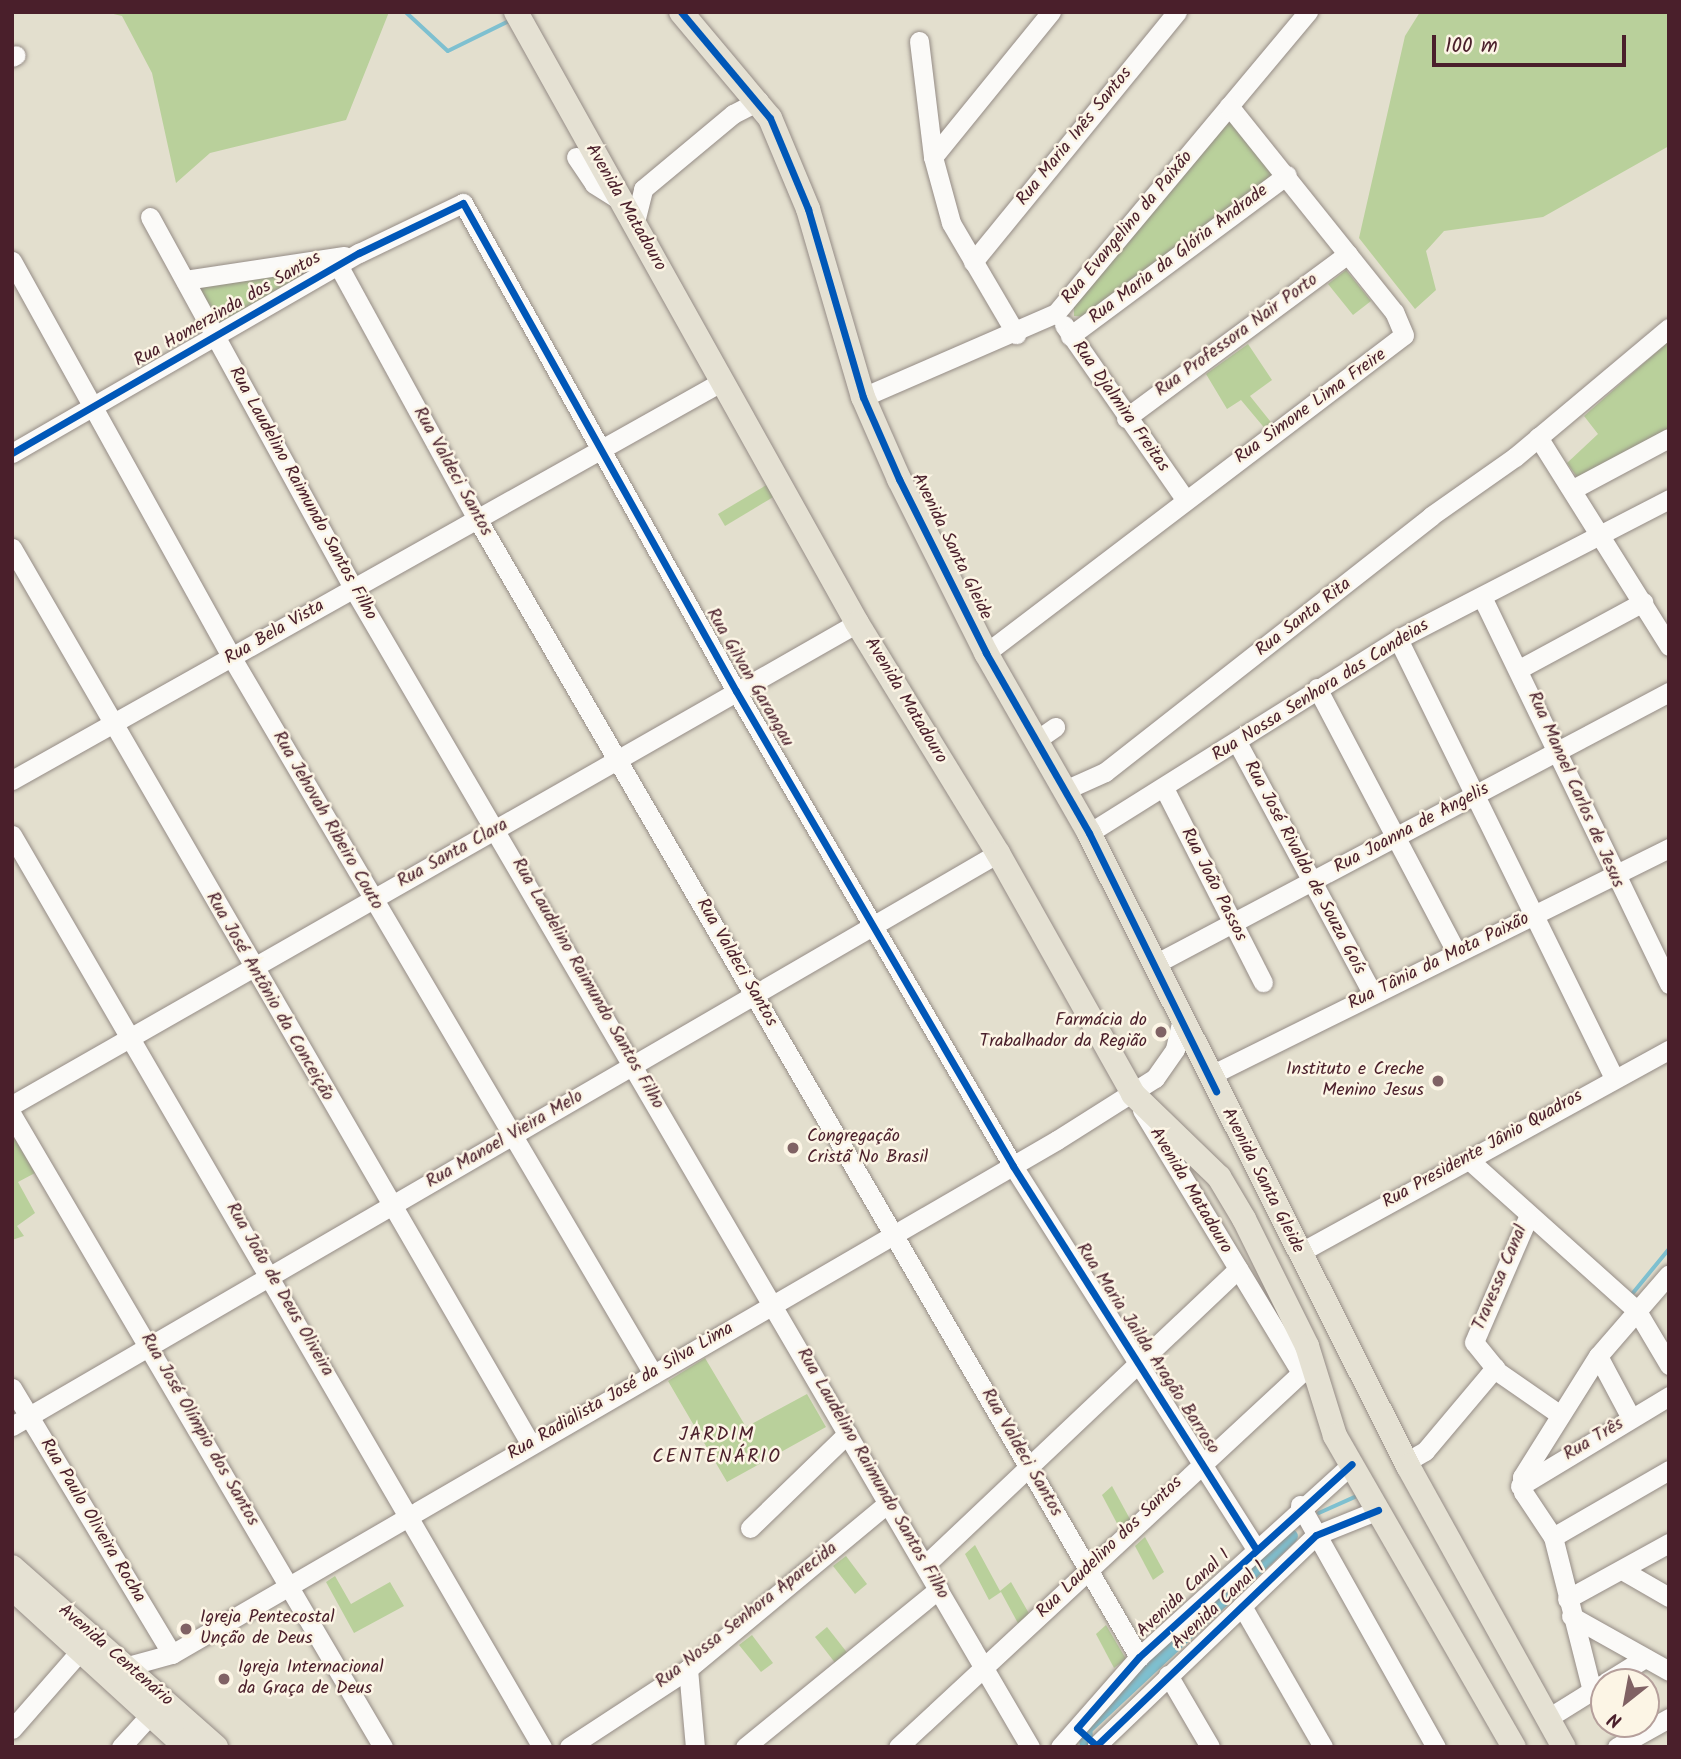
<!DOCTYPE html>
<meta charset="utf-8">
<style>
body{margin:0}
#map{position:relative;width:1681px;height:1759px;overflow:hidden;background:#e3dfce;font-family:Kalam,sans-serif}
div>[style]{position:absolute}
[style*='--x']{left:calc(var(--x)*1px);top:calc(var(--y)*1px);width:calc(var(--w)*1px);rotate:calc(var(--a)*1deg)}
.green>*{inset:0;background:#b9d09b}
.stream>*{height:3.5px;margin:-1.75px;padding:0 1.75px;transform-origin:1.75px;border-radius:1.75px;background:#7ec0d0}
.canal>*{height:14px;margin:-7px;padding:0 7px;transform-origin:7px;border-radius:7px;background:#7ec0d0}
.roads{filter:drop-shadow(0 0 2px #958c86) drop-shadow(0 0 2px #958c86)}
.minor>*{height:19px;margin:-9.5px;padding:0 9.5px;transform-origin:9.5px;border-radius:9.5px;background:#fbfaf8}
.major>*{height:24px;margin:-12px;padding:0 12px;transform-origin:12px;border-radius:12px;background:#e5e1d3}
.cycleway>*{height:7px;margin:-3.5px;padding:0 3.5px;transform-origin:3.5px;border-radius:3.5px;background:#0057b8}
.dots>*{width:19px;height:19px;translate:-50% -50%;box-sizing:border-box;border:4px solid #fcf5e5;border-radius:50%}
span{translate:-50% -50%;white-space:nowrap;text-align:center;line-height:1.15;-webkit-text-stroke:5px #fcf5e5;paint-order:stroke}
.street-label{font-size:18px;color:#4a1f2b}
.poi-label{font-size:18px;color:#4a1f2b}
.right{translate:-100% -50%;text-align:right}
.left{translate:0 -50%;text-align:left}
.neighbourhood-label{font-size:19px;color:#4a1f2b;letter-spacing:2px}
.frame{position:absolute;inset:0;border:14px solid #4a1f2b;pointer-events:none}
.north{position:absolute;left:1590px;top:1668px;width:70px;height:70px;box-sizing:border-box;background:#fcf5e5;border:2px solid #b59f9b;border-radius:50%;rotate:211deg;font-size:19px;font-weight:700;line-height:28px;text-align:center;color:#4a1f2b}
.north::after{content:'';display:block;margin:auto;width:24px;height:32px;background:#806264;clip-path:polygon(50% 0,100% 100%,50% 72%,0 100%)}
.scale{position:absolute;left:1432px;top:35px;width:194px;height:32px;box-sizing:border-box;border:4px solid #4a1f2b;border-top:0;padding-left:9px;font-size:21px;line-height:24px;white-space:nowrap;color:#4a1f2b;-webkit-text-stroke:5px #fcf5e5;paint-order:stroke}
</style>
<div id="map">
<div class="green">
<div style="clip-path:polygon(105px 12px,389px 12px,346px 120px,210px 153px,176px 183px,152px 73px,122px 16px)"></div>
<div style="clip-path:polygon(1420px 12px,1669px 12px,1669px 146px,1543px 217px,1444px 231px,1426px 251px,1436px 290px,1415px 309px,1359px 238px,1405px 36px)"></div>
<div style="clip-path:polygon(1231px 118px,1277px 176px,1088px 317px,1074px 316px,1074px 303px)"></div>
<div style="clip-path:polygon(310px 270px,219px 327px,198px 287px)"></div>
<div style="clip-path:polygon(1346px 270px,1371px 301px,1353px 315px,1328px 284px)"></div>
<div style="clip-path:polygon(1669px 341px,1669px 430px,1577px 477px,1567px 463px,1598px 434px,1584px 416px)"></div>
<div style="clip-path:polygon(1248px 344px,1272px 380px,1250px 396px,1274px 426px,1267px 431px,1241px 400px,1227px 409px,1206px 374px)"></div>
<div style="clip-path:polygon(768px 484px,775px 496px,725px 526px,718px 514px)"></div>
<div style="clip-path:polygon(12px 1134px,35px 1173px,18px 1182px,35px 1213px,17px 1226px,24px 1236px,12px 1240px)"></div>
<div style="clip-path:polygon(705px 1358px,746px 1427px,807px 1394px,826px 1427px,727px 1482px,668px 1381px)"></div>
<div style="clip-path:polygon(1112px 1486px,1131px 1521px,1120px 1529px,1102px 1495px)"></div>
<div style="clip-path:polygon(1145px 1537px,1164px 1572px,1153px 1580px,1135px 1546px)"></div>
<div style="clip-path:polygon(975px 1545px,1000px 1591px,1011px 1582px,1031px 1617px,1019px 1625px,1001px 1592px,989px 1600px,965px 1554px)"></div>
<div style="clip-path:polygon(846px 1556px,867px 1584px,855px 1594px,833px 1566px)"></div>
<div style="clip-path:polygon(335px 1576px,351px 1604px,390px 1582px,404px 1606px,354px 1633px,326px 1582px)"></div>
<div style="clip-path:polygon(1106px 1625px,1126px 1659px,1114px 1668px,1096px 1634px)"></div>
<div style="clip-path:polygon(827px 1627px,849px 1655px,836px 1664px,815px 1637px)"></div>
<div style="clip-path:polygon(752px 1635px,773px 1663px,761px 1672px,739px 1645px)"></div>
</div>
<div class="stream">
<div style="--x:406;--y:12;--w:57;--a:42.9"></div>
<div style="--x:448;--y:51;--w:68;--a:-26.2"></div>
<div style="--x:1633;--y:1293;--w:57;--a:-50.7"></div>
<div style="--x:1319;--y:1513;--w:39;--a:-24"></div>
</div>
<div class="canal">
<div style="--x:1087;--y:1747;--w:18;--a:-96"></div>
<div style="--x:1085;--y:1729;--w:282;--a:-43.1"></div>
</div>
<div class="roads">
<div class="minor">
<div style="--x:919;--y:41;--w:117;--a:83.1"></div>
<div style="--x:933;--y:157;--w:68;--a:74.7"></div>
<div style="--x:951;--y:223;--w:129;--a:59.6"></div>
<div style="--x:12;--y:57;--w:4;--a:-27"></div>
<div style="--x:576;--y:157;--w:32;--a:56"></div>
<div style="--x:594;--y:184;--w:31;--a:32"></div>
<div style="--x:933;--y:157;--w:187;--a:-50.9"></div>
<div style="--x:150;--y:217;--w:423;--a:61.3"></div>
<div style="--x:353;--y:588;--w:1342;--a:59.71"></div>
<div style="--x:635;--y:222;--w:34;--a:-76"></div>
<div style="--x:643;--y:189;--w:117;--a:-39.8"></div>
<div style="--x:733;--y:114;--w:29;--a:-27"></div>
<div style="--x:12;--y:261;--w:454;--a:61"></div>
<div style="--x:232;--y:658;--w:831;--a:59.54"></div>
<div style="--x:973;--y:262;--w:323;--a:-50.8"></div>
<div style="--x:338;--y:265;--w:287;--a:61.3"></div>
<div style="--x:476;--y:517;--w:1319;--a:59.82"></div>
<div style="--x:185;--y:280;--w:161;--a:-8.6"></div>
<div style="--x:1064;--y:325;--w:212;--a:55.2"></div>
<div style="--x:1070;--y:336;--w:270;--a:-36.6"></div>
<div style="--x:863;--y:397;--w:210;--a:-23.5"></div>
<div style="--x:1056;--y:313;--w:393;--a:-50.1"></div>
<div style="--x:1126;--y:418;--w:276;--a:-36.5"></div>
<div style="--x:1538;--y:437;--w:247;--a:57.9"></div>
<div style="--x:12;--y:453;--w:401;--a:-30"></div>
<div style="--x:359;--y:253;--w:115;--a:-25.7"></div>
<div style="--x:463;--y:203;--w:559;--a:60.78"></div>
<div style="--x:736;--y:691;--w:550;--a:59.75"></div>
<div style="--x:1013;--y:1166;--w:454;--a:57.6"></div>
<div style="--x:1575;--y:488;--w:106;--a:-28"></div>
<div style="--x:12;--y:548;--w:1034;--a:59.94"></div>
<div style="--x:1482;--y:597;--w:430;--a:64.2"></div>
<div style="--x:1398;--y:639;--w:487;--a:63.8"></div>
<div style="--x:986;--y:653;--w:525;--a:-37.26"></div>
<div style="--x:1404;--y:335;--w:25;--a:-113"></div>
<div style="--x:1394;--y:312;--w:264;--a:-128.7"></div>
<div style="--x:1521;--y:668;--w:139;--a:-28.4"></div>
<div style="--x:1317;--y:688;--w:298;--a:62.2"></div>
<div style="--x:1038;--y:739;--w:21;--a:-35"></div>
<div style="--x:1237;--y:742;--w:285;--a:61.7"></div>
<div style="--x:12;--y:780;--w:813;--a:-29.31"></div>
<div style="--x:1164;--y:788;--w:218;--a:63"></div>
<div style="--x:1065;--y:790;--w:44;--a:-24.2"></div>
<div style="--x:1105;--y:772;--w:415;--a:-38.1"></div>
<div style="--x:1431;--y:516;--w:103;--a:-35.1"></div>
<div style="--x:1515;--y:457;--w:201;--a:-40"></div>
<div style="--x:1089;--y:833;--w:365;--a:-32.1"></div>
<div style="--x:1398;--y:639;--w:305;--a:-27.3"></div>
<div style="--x:12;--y:835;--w:1055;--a:59.84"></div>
<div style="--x:1155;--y:964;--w:582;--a:-27.89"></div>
<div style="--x:1209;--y:1076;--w:513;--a:-26.37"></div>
<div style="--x:12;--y:1105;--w:973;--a:-29.7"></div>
<div style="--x:1142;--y:1110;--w:307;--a:58.8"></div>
<div style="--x:1301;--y:1373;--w:11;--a:-34"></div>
<div style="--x:12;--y:1115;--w:733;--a:59.59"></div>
<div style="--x:1469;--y:1160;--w:226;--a:41.9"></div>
<div style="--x:1637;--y:1311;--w:63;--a:59.3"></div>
<div style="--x:1299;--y:1253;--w:422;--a:-28.8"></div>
<div style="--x:1598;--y:1356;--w:70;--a:62"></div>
<div style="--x:1494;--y:1369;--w:79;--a:34.7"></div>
<div style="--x:12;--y:1388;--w:310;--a:59"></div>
<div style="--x:12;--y:1426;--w:1140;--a:-30.16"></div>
<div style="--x:1406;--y:1462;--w:22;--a:-30"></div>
<div style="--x:1425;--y:1451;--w:109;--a:-49.9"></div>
<div style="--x:1495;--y:1368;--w:33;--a:-129"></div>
<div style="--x:1474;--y:1342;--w:136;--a:-66.6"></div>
<div style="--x:1520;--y:1486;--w:174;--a:-31.1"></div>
<div style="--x:1300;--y:1505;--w:278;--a:60.7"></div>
<div style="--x:750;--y:1528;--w:136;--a:-44.1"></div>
<div style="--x:1553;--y:1537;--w:134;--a:-30"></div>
<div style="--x:925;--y:1565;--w:431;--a:-43.4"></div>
<div style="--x:1622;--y:1570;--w:54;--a:29.9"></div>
<div style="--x:1567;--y:1599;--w:116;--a:-28.8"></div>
<div style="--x:1242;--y:1606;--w:163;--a:60.1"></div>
<div style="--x:1571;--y:1616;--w:112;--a:29.3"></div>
<div style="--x:117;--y:1669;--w:57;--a:-15.3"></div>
<div style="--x:172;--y:1654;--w:1023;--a:-30.15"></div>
<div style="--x:1057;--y:1140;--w:116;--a:-32.3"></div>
<div style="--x:1155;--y:1078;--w:35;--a:-55"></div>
<div style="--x:1175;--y:1049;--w:27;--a:-77"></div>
<div style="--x:688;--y:1669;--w:78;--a:84.9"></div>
<div style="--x:1168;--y:1675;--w:83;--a:59.7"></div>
<div style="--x:1606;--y:1682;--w:46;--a:-31.6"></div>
<div style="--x:1592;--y:1691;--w:159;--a:-104.2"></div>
<div style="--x:1553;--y:1537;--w:54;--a:-123.7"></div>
<div style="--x:1523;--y:1492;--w:15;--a:-94"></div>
<div style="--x:1522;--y:1477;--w:143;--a:-57.9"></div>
<div style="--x:1598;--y:1356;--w:108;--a:-49.1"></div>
<div style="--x:1548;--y:1718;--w:62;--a:-31.9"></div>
<div style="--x:12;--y:1729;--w:103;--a:-48.9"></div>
<div style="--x:1097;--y:1745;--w:303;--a:-43.8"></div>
<div style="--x:1316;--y:1535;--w:67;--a:-22"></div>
<div style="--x:121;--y:1747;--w:43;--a:-47.8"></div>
<div style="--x:569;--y:1747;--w:142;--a:-33.2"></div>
<div style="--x:688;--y:1669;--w:259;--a:-39.7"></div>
<div style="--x:745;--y:1747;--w:250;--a:-39.2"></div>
<div style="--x:898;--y:1747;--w:550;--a:-42.86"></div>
<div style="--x:1060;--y:1747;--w:120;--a:-48.7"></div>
<div style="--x:1139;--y:1657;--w:287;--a:-42.2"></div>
<div style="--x:1617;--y:1747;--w:60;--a:-29.1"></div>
</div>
<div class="major">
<div style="--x:516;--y:12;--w:700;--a:60.83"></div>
<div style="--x:857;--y:623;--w:270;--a:58.5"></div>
<div style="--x:998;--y:853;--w:276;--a:60.7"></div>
<div style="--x:1133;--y:1094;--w:120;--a:44"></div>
<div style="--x:1219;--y:1177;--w:49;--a:59.2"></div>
<div style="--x:1244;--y:1219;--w:142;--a:63.6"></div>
<div style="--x:1307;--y:1346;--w:94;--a:72.7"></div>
<div style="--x:1335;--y:1436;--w:359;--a:60.1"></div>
<div style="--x:681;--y:12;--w:138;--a:50"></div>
<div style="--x:770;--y:118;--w:99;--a:67.3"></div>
<div style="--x:808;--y:209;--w:196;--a:73.7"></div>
<div style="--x:863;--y:397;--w:90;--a:66.3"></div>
<div style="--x:899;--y:479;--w:195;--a:63.4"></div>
<div style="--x:986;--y:653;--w:207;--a:60.2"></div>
<div style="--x:1089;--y:833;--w:709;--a:63.25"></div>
<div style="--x:1408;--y:1466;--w:321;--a:61"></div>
<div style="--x:12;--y:1567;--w:272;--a:41.4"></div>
<div style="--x:13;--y:1589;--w:234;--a:42.4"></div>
</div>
</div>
<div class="cycleway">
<div style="--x:681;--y:12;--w:138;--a:50"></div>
<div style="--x:770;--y:118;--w:99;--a:67.3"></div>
<div style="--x:808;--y:209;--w:196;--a:73.7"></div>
<div style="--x:863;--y:397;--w:90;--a:66.3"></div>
<div style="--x:899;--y:479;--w:195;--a:63.4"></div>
<div style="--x:986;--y:653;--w:207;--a:60.2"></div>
<div style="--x:1089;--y:833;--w:288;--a:63.8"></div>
<div style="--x:12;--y:453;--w:401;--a:-30"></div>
<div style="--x:359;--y:253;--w:115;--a:-25.7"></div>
<div style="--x:463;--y:203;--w:559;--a:60.78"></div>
<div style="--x:736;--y:691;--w:550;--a:59.75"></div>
<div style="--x:1013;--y:1166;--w:454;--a:57.6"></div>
<div style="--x:1097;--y:1745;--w:303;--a:-43.8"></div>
<div style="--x:1316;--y:1535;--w:67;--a:-22"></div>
<div style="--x:1098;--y:1747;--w:28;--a:-138"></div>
<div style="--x:1077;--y:1728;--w:94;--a:-48.9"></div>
<div style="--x:1139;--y:1657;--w:287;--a:-42.2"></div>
</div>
<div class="dots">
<div style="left:1161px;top:1032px;background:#806264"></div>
<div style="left:1438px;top:1081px;background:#806264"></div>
<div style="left:793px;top:1148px;background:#806264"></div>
<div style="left:186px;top:1629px;background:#806264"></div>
<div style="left:224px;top:1679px;background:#806264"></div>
</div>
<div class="street-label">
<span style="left:1075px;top:137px;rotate:-51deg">Rua Maria Inês Santos</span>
<span style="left:625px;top:208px;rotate:60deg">Avenida Matadouro</span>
<span style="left:1128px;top:228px;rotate:-50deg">Rua Evangelino da Paixão</span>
<span style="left:1179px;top:255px;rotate:-37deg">Rua Maria da Glória Andrade</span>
<span style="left:228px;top:310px;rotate:-30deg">Rua Homerzinda dos Santos</span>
<span style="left:1237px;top:336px;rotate:-36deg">Rua Professora Nair Porto</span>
<span style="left:1120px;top:407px;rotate:55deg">Rua Djalmira Freitas</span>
<span style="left:1311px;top:407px;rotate:-36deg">Rua Simone Lima Freire</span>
<span style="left:452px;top:472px;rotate:61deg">Rua Valdeci Santos</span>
<span style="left:302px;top:494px;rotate:61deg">Rua Laudelino Raimundo Santos Filho</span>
<span style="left:951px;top:547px;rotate:64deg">Avenida Santa Gleide</span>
<span style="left:1304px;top:618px;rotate:-38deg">Rua Santa Rita</span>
<span style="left:275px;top:633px;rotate:-30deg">Rua Bela Vista</span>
<span style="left:749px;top:678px;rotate:60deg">Rua Gilvan Garangau</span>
<span style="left:1321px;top:691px;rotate:-32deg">Rua Nossa Senhora das Candeias</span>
<span style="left:905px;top:701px;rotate:59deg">Avenida Matadouro</span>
<span style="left:1575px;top:790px;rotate:66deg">Rua Manoel Carlos de Jesus</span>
<span style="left:327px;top:821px;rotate:60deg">Rua Jehovah Ribeiro Couto</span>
<span style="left:1412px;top:829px;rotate:-28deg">Rua Joanna de Angelis</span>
<span style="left:453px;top:854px;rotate:-29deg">Rua Santa Clara</span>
<span style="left:1304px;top:868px;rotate:62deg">Rua José Rivaldo de Souza Goís</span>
<span style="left:1213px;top:885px;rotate:63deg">Rua João Passos</span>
<span style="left:1439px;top:962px;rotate:-26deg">Rua Tânia da Mota Paixão</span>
<span style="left:736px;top:963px;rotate:60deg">Rua Valdeci Santos</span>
<span style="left:587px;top:984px;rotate:60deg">Rua Laudelino Raimundo Santos Filho</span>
<span style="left:269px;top:997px;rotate:60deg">Rua José Antônio da Conceição</span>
<span style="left:505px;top:1140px;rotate:-30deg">Rua Manoel Vieira Melo</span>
<span style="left:1483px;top:1150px;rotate:-29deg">Rua Presidente Jânio Quadros</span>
<span style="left:1262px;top:1181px;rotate:63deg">Avenida Santa Gleide</span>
<span style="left:1190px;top:1191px;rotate:59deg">Avenida Matadouro</span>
<span style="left:1501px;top:1278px;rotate:-67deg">Travessa Canal</span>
<span style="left:279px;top:1290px;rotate:60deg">Rua João de Deus Oliveira</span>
<span style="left:1147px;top:1349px;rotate:57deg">Rua Maria Jailda Aragão Barroso</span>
<span style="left:621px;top:1392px;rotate:-30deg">Rua Radialista José da Silva Lima</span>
<span style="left:199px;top:1430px;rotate:60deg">Rua José Olímpio dos Santos</span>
<span style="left:1594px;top:1440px;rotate:-31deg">Rua Três</span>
<span style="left:1021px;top:1453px;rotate:60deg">Rua Valdeci Santos</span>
<span style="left:872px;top:1474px;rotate:60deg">Rua Laudelino Raimundo Santos Filho</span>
<span style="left:92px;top:1521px;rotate:59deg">Rua Paulo Oliveira Rocha</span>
<span style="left:1110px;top:1548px;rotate:-44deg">Rua Laudelino dos Santos</span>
<span style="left:1184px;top:1594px;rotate:-43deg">Avenida Canal I</span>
<span style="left:1219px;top:1606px;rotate:-43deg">Avenida Canal 1</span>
<span style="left:747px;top:1616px;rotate:-38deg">Rua Nossa Senhora Aparecida</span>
<span style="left:115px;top:1656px;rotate:41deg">Avenida Centenário</span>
</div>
<div class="poi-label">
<span class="right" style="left:1147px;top:1032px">Farmácia do<br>Trabalhador da Região</span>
<span class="right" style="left:1424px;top:1081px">Instituto e Creche<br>Menino Jesus</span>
<span class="left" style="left:807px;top:1148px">Congregação<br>Cristã No Brasil</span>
<span class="left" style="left:200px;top:1629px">Igreja Pentecostal<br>Unção de Deus</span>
<span class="left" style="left:238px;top:1679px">Igreja Internacional<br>da Graça de Deus</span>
</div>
<div class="neighbourhood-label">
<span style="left:717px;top:1447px">JARDIM<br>CENTENÁRIO</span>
</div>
<div class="frame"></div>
<div class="north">N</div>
<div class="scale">100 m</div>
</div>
